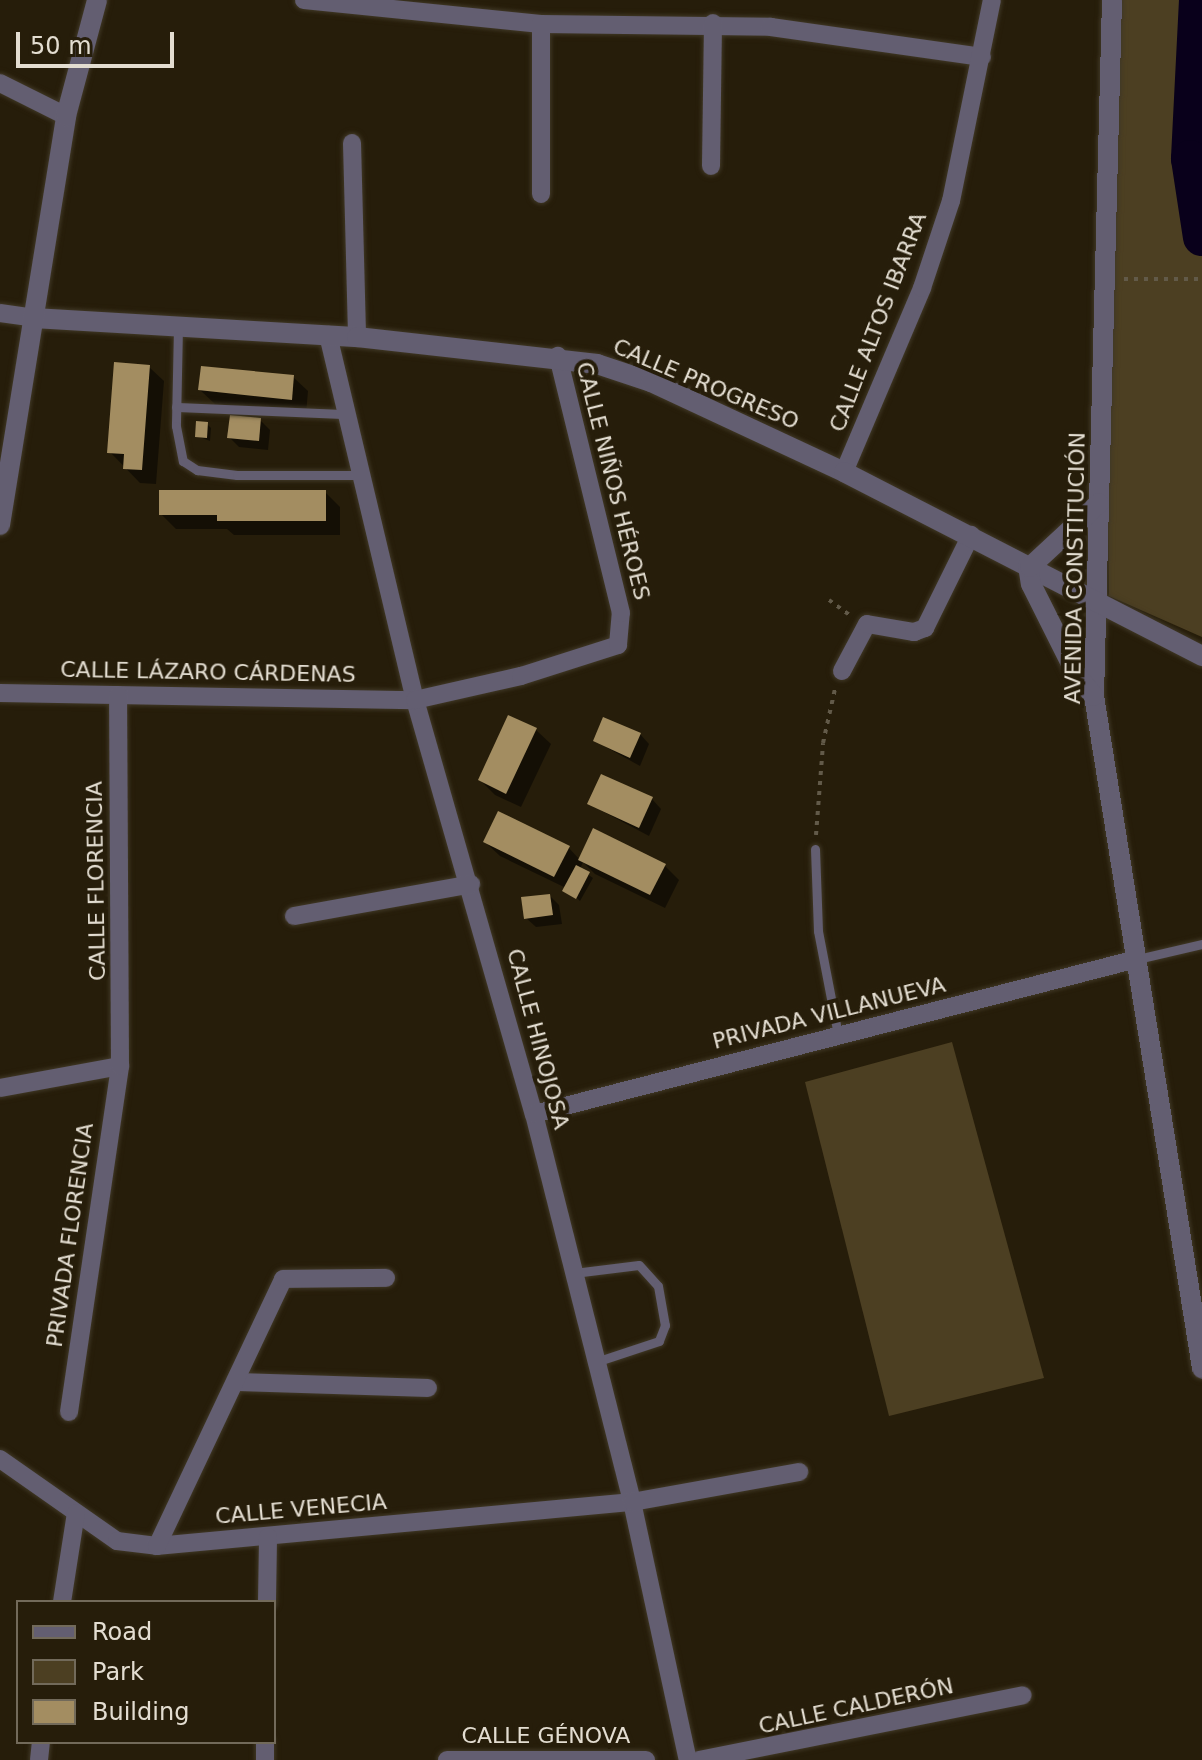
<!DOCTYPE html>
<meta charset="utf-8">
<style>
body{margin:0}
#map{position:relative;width:1202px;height:1760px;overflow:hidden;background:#261d0a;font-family:"DejaVu Sans",sans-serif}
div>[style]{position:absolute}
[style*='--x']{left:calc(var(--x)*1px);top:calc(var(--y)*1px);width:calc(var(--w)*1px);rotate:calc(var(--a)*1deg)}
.green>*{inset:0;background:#4c3f22}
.shadow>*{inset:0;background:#0007}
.river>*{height:38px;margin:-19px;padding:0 19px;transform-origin:19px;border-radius:19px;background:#09001b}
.building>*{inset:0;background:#a38d61}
.path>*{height:4px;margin-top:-2px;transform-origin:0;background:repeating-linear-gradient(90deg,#625a49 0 4px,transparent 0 10px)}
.roads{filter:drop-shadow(0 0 2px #403826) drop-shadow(0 0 2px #403826)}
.service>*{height:9px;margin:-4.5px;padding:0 4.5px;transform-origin:4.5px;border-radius:4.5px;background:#635e71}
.minor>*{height:18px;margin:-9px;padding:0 9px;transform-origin:9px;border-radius:9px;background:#635e71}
.tertiary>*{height:20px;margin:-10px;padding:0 10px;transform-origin:10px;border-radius:10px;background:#635e71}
span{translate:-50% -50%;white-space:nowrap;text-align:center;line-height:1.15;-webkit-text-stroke:8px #261d0a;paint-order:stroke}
.street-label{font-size:22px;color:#e3ddd1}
.legend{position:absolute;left:16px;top:1600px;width:260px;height:144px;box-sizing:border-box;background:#261d0a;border:2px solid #726a5a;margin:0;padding:10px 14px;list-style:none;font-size:24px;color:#e3ddd1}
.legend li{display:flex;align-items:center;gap:16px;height:40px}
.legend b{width:40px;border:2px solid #726a5a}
.scale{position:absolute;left:16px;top:32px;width:158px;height:36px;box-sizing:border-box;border:4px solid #e3ddd1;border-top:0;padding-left:10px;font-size:24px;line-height:28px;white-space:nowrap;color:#e3ddd1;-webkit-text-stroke:6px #261d0a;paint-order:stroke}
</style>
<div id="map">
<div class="green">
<div style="clip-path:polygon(1119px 0,1202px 0,1202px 637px,1109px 596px,1107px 440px)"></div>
<div style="clip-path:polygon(952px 1042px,1044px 1378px,889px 1416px,805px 1082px)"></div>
</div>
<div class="shadow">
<div style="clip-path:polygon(149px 367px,164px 381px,156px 484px,140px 483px,110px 452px)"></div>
<div style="clip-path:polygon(293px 377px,308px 391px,306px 414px,215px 404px,200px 390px)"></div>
<div style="clip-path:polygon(260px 420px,270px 430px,268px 450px,239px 447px,229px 437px)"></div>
<div style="clip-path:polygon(207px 424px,211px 428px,210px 441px,197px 436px)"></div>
<div style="clip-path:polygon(325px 492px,340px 507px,340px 535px,234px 535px,227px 529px,176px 529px,161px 514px)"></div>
<div style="clip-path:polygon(536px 730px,551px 744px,521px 807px,495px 795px,480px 780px)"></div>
<div style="clip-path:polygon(640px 734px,649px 744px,640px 766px,595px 741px)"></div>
<div style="clip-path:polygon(652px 799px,661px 809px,649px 836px,589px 804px)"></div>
<div style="clip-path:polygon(485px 842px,568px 847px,580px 860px,664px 865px,679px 880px,665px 908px,595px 874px,583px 862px,580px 869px,593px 878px,580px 901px,566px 888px,500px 856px)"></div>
<div style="clip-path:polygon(550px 896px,559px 905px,562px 924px,536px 927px,526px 918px)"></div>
</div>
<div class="river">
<div style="--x:1198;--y:0;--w:159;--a:92.9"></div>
<div style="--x:1190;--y:159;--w:79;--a:81.3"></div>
</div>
<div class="building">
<div style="clip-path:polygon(114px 362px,150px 365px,142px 470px,123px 469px,124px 454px,107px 453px)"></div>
<div style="clip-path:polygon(201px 366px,294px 375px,292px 400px,198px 390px)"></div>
<div style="clip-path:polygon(230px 415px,261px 418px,259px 441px,227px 438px)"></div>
<div style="clip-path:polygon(196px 421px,208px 422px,207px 438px,195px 437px)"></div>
<div style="clip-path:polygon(159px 490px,326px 490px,326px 521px,217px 521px,217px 515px,159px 515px)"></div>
<div style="clip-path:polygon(508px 715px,537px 728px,506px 794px,478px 780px)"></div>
<div style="clip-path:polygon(603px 717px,641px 733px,630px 758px,593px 741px)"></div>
<div style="clip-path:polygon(601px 774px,653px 797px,639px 828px,587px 804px)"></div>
<div style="clip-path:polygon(498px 811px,570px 846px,554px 877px,483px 842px)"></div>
<div style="clip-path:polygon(593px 828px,666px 864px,650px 895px,578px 860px)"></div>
<div style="clip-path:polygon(576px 865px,590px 872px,576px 899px,562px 891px)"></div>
<div style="clip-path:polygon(550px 894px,553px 915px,524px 919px,521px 897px)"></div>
</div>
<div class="path">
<div style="--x:1124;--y:279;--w:78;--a:0"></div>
<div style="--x:829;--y:600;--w:26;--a:36"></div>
<div style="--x:816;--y:835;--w:92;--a:-85.6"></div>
<div style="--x:823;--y:743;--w:55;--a:-77.5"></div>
</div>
<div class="roads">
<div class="service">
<div style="--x:178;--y:327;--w:99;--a:91.2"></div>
<div style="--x:176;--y:426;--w:36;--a:79"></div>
<div style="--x:183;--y:461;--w:17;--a:33"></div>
<div style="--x:197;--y:470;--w:40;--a:7.1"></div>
<div style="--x:237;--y:475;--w:122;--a:0"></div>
<div style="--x:176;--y:407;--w:168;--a:2.4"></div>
<div style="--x:815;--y:849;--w:82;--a:87.9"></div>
<div style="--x:818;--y:931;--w:106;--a:79.1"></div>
<div style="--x:1137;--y:959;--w:67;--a:-13"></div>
<div style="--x:574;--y:1273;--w:65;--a:-7"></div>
<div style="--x:639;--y:1265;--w:28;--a:48"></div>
<div style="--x:658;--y:1286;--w:40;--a:80"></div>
<div style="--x:665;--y:1325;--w:17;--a:111"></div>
<div style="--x:659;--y:1341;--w:66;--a:161.6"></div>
</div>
<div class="minor">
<div style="--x:304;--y:0;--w:238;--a:5.8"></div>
<div style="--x:541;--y:24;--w:230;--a:0.7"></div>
<div style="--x:771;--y:27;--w:213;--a:8.1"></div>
<div style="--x:541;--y:24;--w:170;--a:90"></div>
<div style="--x:0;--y:83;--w:74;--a:26.6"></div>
<div style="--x:352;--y:143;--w:194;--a:88.5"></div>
<div style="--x:711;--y:166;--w:143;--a:-89.2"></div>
<div style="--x:0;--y:313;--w:35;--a:8"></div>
<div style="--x:328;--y:335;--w:375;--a:76.6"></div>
<div style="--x:415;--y:700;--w:431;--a:74"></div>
<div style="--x:534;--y:1114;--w:400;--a:75.8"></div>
<div style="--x:632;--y:1502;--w:264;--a:77.8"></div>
<div style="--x:844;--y:472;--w:200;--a:-67"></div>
<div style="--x:922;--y:288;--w:92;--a:-71.6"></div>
<div style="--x:951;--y:201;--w:205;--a:-78.5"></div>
<div style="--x:842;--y:671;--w:53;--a:-62"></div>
<div style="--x:867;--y:624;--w:48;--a:9.7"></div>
<div style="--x:914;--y:632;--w:12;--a:-20"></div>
<div style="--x:925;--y:628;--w:104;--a:-63.7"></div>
<div style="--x:0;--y:693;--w:415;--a:1"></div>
<div style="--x:415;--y:700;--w:109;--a:-12.8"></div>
<div style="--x:521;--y:676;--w:102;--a:-17.7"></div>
<div style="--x:618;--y:645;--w:32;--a:-85"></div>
<div style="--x:621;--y:613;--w:265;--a:-103.8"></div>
<div style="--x:294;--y:916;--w:180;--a:-10.2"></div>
<div style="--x:0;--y:1088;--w:122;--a:-10.4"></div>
<div style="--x:534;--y:1114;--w:623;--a:-14.42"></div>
<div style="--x:239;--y:1382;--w:189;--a:1.8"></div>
<div style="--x:69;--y:1412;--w:350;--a:-81.6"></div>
<div style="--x:120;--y:1066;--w:371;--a:-90.3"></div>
<div style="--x:0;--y:1459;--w:143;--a:35"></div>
<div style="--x:117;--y:1541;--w:40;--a:7.1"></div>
<div style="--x:157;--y:1546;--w:477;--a:-5.3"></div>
<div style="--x:632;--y:1502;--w:170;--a:-10.2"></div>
<div style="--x:157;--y:1546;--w:295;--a:-64.7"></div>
<div style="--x:283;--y:1279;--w:103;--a:-0.6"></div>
<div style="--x:62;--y:1602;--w:90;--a:-81.1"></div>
<div style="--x:267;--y:1602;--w:65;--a:-89.1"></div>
<div style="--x:39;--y:1760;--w:18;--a:-84"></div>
<div style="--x:265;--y:1760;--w:18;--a:-90"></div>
<div style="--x:447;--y:1760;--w:199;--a:0"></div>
<div style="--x:699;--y:1760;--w:330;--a:-11.3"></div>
</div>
<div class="tertiary">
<div style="--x:1112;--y:0;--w:696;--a:91.48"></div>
<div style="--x:1094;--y:696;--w:681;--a:80.87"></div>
<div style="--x:35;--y:318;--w:323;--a:3.4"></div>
<div style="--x:357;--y:337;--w:242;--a:6.4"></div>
<div style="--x:597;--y:364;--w:57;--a:18.4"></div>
<div style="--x:651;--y:382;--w:213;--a:25"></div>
<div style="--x:844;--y:472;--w:403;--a:27.2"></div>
<div style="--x:0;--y:525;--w:414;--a:-80.8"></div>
<div style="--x:66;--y:116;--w:120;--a:-75"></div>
<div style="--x:1028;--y:566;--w:18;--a:81"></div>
<div style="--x:1031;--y:584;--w:101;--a:63.4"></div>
<div style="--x:1076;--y:674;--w:28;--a:51"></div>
<div style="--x:1030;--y:567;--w:94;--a:-42.8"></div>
</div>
</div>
<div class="street-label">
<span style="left:878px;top:322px;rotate:-69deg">CALLE ALTOS IBARRA</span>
<span style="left:706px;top:384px;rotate:23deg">CALLE PROGRESO</span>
<span style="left:613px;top:481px;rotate:76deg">CALLE NIÑOS HÉROES</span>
<span style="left:1075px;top:568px;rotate:-89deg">AVENIDA CONSTITUCIÓN</span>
<span style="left:208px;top:672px;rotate:1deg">CALLE LÁZARO CÁRDENAS</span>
<span style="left:96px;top:881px;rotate:-91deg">CALLE FLORENCIA</span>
<span style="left:829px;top:1013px;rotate:-14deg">PRIVADA VILLANUEVA</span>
<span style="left:538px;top:1039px;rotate:75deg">CALLE HINOJOSA</span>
<span style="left:70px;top:1235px;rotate:-82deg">PRIVADA FLORENCIA</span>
<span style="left:301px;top:1509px;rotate:-5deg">CALLE VENECIA</span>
<span style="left:856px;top:1706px;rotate:-12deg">CALLE CALDERÓN</span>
<span style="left:546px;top:1736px">CALLE GÉNOVA</span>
</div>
<ul class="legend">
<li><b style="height:10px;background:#635e71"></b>Road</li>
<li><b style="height:22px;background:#4c3f22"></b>Park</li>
<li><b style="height:22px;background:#a38d61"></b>Building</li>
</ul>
<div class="scale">50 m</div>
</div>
